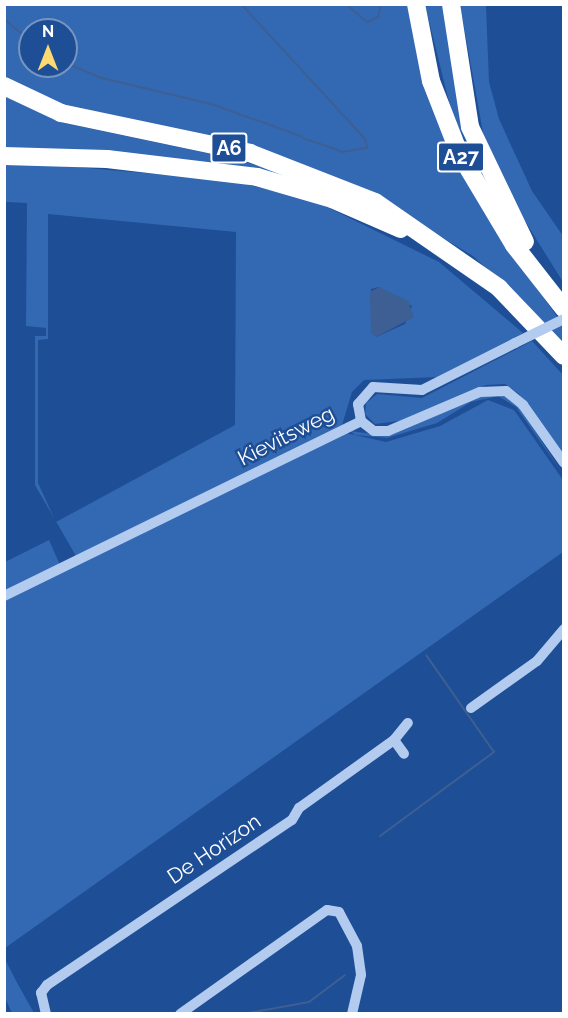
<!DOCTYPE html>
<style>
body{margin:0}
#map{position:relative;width:568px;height:1018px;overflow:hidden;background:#1e4e95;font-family:Raleway,sans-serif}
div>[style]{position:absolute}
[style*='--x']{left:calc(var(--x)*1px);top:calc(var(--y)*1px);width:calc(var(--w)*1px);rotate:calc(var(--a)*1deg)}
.green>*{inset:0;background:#3368b3}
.water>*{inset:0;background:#3e5f93}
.stream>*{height:2px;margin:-1px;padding:0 1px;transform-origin:1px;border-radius:1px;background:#3e5f93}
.minor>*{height:10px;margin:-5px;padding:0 5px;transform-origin:5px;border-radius:5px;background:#b2cbef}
.highway>*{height:18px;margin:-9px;padding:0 9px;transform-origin:9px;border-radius:9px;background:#fff}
.minor-bridge>*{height:10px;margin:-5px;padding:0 5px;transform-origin:5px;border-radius:5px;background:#b2cbef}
span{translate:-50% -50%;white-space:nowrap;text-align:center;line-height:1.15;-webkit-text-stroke:5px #1e4e95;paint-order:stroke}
.shield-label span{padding:2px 4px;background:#1e4e95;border:2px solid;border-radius:4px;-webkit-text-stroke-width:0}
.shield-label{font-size:20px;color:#fff;font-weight:700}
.street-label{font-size:21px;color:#fff}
.frame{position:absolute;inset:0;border:6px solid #fff;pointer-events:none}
.north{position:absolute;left:18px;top:18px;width:60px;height:60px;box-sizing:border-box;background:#1e4e95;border:2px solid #7895bf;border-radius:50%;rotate:0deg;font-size:16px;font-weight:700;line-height:24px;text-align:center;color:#fff}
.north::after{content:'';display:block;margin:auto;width:21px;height:27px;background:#fdd971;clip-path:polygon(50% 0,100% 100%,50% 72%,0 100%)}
</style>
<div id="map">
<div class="green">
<div style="clip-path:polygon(evenodd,4px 5px,410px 5px,497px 232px,563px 325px,563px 341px,473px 256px,354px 185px,287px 158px,65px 109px,5px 79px,4px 5px,30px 30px,66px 30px,66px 66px,30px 66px,30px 30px)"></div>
<div style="clip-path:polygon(425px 5px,446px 5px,459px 111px,493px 196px,452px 114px)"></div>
<div style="clip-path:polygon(460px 5px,486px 5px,489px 82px,499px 119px,532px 191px,563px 236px,563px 282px,515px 205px,484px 138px)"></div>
<div style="clip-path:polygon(5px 96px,64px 123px,240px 160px,327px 188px,5px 150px)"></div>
<div style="clip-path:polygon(evenodd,5px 161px,227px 180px,313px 200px,439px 262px,523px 333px,438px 377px,364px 380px,352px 392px,342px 425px,76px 556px,35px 485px,35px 336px,46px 336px,46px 328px,26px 326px,27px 203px,5px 202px,5px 161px,48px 214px,236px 232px,235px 425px,56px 522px,38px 483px,38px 340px,48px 339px,48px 214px,5px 161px,379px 287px,412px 306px,405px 324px,376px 337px,371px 289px,379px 287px)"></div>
<div style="clip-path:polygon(532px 341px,563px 375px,563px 455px,519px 394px,505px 384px,486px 385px,399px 421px,375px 424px,365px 414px,366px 403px,377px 394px,422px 398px)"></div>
<div style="clip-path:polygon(502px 394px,519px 407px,563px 474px,516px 407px,498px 396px,471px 402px,437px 423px,387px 438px,355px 435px,350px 431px,388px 436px,481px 395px)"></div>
<div style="clip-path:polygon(488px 400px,514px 410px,563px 480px,563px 552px,5px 948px,5px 600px,346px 433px,386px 442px,440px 426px)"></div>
<div style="clip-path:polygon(49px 540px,60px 565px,5px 591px,5px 562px)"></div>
<div style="clip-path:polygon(5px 959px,15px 979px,34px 1013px,12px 1013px,5px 998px)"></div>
</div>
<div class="water">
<div style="clip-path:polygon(379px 287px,408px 301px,414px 317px,376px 337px,371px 333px,370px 292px)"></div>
</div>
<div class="stream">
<div style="--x:241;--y:4;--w:183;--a:47.4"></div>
<div style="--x:365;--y:139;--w:9;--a:77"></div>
<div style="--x:367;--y:148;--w:24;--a:171"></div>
<div style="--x:343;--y:152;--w:42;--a:-160.7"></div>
<div style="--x:346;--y:4;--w:28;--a:41"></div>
<div style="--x:367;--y:22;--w:12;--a:-24"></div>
<div style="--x:378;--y:17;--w:13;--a:-77"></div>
<div style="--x:4;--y:19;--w:34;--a:40"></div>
<div style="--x:66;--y:63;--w:39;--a:23"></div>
<div style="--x:102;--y:78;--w:112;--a:13.4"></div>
<div style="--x:211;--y:104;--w:96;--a:19.6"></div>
<div style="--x:380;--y:836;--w:142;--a:-36.4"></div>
<div style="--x:494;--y:752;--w:118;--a:-125"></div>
<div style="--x:243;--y:1014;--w:67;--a:-10.3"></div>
<div style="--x:309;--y:1002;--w:45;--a:-36.9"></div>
</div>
<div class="minor">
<div style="--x:515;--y:343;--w:104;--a:153.2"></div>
<div style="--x:422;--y:390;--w:49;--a:-176.5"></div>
<div style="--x:373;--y:387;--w:23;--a:131"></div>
<div style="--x:358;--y:404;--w:17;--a:80"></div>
<div style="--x:361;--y:421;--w:16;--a:38"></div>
<div style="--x:374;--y:431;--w:14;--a:0"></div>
<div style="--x:388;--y:431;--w:100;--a:-23"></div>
<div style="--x:480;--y:392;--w:26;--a:-2"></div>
<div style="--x:506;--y:391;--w:22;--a:39"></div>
<div style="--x:523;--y:405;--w:71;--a:54.7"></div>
<div style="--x:4;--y:596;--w:398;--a:-26.1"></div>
<div style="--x:471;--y:708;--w:81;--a:-35.5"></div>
<div style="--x:537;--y:661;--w:42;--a:-49.8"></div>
<div style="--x:394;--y:740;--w:17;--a:54"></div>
<div style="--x:46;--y:1014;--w:22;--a:-103"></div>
<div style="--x:41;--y:993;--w:10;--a:-53"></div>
<div style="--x:47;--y:985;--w:295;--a:-34"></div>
<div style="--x:292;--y:820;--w:14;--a:-60"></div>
<div style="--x:299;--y:808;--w:117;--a:-35.6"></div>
<div style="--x:394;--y:740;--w:22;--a:-51"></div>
<div style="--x:180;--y:1014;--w:180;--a:-35.3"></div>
<div style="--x:327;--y:910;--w:12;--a:9"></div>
<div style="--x:339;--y:912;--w:38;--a:62"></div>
<div style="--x:357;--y:946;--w:29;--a:82"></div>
<div style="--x:361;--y:975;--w:40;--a:103"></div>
</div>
<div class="highway">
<div style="--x:416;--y:4;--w:78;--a:79"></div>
<div style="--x:431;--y:81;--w:77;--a:68.7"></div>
<div style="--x:459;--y:153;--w:107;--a:59.1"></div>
<div style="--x:514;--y:245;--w:81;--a:52"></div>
<div style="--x:451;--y:4;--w:124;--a:81.2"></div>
<div style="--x:470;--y:127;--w:127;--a:64.4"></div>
<div style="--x:4;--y:86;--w:63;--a:25.3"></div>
<div style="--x:61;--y:113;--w:193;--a:11.9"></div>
<div style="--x:250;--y:153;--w:134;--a:21.4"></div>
<div style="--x:375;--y:202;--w:151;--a:34.7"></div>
<div style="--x:499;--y:288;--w:94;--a:46.3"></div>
<div style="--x:4;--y:156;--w:103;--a:1.7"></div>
<div style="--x:107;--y:159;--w:151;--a:6.8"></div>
<div style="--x:257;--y:177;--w:78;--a:16.3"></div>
<div style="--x:332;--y:199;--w:75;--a:23.5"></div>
</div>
<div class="minor-bridge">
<div style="--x:515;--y:343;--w:55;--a:-26.1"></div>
</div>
<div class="shield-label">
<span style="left:229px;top:148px">A6</span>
<span style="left:461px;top:157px">A27</span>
</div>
<div class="street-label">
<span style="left:286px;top:436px;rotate:-27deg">Kievitsweg</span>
<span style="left:214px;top:849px;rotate:-34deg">De Horizon</span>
</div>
<div class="frame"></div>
<div class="north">N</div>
</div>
